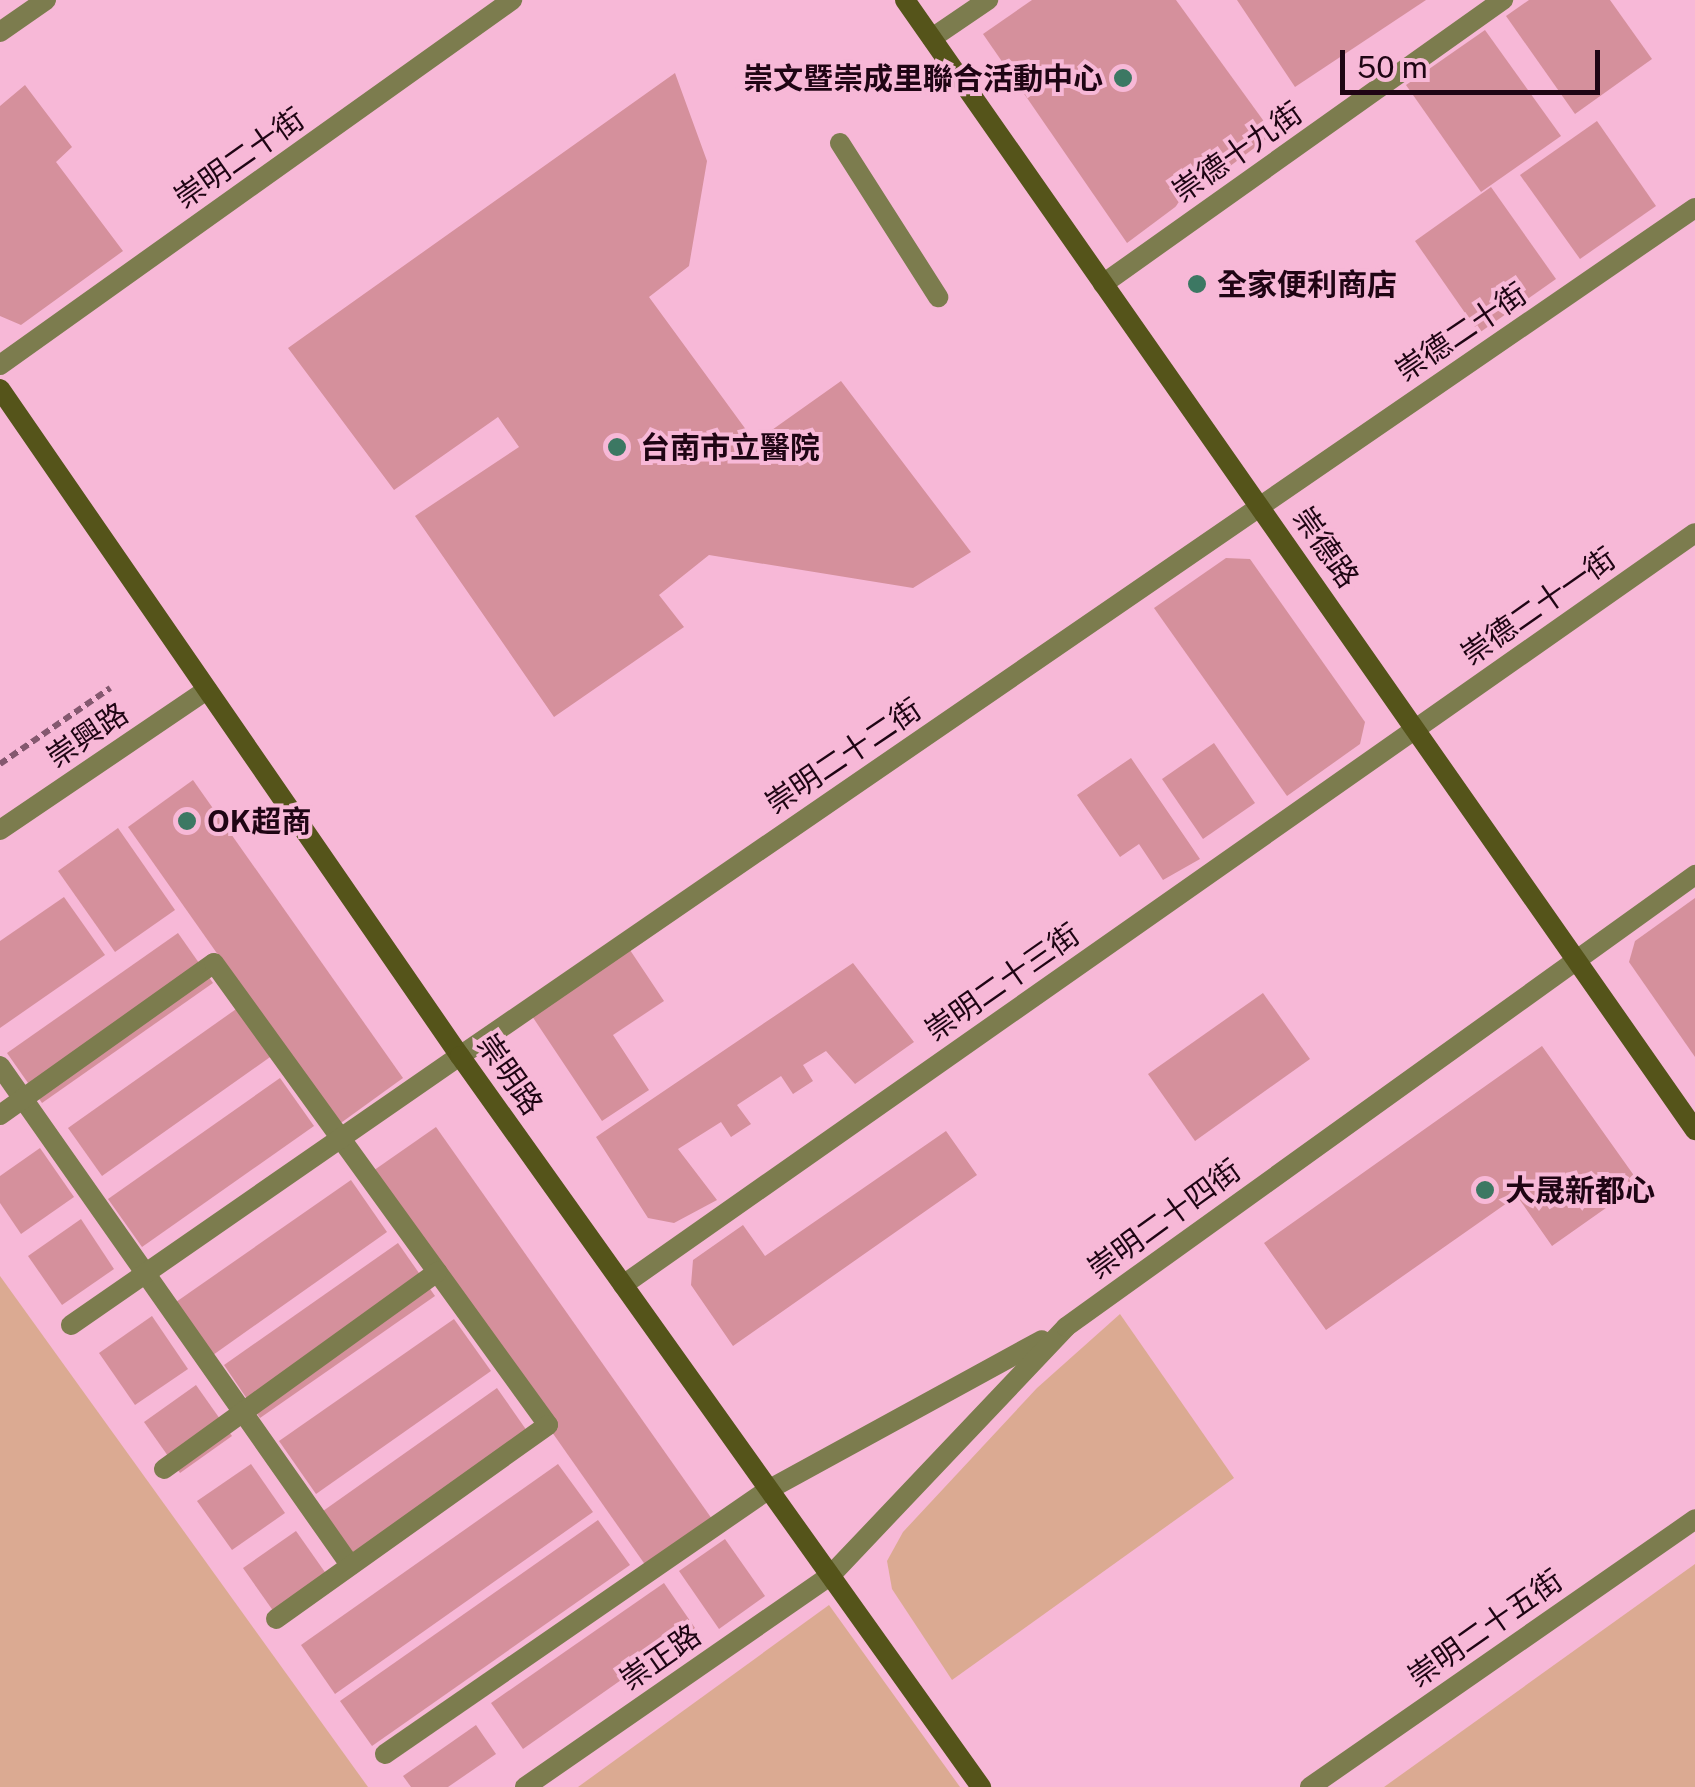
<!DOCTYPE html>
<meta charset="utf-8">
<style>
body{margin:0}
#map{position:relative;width:1695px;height:1787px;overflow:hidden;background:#f7b8d7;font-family:"Public Sans","Noto Sans TC",sans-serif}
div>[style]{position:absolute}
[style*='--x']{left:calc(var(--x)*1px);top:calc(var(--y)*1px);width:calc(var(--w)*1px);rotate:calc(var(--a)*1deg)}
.green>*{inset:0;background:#dbaa92}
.building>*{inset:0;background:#d5909c}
.path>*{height:6px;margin-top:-3px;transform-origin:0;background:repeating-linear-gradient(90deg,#84586f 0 8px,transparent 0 13px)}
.lane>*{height:20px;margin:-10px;padding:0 10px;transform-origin:10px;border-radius:10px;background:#7c7c4e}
.street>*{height:20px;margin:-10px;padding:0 10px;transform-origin:10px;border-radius:10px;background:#7c7c4e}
.secondary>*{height:20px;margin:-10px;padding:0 10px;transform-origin:10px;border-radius:10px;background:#55541a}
.dots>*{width:28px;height:28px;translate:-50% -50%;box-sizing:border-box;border:5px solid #f7b8d7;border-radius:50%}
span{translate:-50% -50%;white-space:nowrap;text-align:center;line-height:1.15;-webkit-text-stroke:8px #f7b8d7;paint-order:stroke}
.poi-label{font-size:30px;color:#1f0514;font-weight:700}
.right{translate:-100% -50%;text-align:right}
.left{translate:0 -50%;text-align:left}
.street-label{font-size:30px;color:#1f0514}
.scale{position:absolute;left:1340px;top:50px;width:260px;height:45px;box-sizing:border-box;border:5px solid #1f0514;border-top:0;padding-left:12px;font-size:30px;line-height:35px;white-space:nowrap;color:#1f0514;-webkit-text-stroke:8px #f7b8d7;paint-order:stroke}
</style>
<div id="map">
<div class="green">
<div style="clip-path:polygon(0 1276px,368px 1787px,0 1787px)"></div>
<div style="clip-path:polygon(1120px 1314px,1234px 1478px,952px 1680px,892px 1589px,887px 1561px,903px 1532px,1037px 1388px)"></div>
<div style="clip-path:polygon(1695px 1564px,1695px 1787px,1384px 1787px)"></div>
<div style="clip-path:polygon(829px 1605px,960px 1787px,578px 1787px)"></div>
</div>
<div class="building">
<div style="clip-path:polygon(1032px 0,1176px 0,1273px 134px,1127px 243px,983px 34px)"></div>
<div style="clip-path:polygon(1237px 0,1426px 0,1295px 87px)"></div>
<div style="clip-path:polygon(1529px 0,1610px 0,1652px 59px,1575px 114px,1506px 16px)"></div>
<div style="clip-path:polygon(1485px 30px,1561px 136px,1481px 192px,1406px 85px)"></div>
<div style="clip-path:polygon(675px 73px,707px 161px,689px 266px,649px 297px,755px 442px,841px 381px,971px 552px,913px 588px,709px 555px,659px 595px,684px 627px,554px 717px,415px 516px,519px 447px,498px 417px,394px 490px,288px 348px)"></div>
<div style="clip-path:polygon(25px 85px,72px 147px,56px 162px,123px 251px,21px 325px,0 316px,0 106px)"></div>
<div style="clip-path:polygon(1597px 121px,1656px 206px,1580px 259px,1520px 175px)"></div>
<div style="clip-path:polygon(1491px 187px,1556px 279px,1479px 333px,1415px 241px)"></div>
<div style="clip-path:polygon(1226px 558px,1250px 559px,1365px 722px,1360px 744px,1287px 796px,1154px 608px)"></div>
<div style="clip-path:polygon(1214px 743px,1255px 803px,1203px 839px,1162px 779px)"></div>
<div style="clip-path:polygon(1131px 758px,1200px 859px,1163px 880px,1139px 844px,1120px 857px,1077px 795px)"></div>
<div style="clip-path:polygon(193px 780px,403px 1078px,338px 1125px,128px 827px)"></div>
<div style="clip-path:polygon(118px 828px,175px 910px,115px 952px,58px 871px)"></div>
<div style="clip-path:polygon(64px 897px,105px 955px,0 1028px,0 941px)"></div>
<div style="clip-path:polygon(1695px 898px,1695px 1057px,1629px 962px,1635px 941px)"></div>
<div style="clip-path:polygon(178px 933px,213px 983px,42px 1103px,7px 1053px)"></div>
<div style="clip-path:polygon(630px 950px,664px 1001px,613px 1035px,649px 1090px,602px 1121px,532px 1016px)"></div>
<div style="clip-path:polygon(853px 963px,914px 1042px,855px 1084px,826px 1051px,803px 1065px,813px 1081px,793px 1094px,781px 1076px,737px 1105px,751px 1124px,731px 1137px,721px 1122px,678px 1149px,717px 1200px,674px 1223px,648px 1218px,596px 1137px)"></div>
<div style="clip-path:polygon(1263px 993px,1310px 1059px,1195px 1141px,1148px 1074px)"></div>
<div style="clip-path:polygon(239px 1007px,273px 1055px,102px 1176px,68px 1128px)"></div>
<div style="clip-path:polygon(1542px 1046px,1640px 1184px,1552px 1246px,1517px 1196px,1326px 1330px,1264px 1243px)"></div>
<div style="clip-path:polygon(280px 1078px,314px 1126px,142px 1247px,108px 1199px)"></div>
<div style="clip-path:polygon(436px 1127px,712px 1519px,646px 1566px,370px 1173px)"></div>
<div style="clip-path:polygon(946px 1131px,977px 1175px,733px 1346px,691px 1285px,693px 1260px,743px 1225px,765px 1256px)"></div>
<div style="clip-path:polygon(40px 1148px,74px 1197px,21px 1234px,0 1203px,0 1176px)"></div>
<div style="clip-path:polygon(351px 1180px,387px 1232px,213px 1355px,176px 1302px)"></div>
<div style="clip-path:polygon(81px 1219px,114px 1269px,62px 1305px,28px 1256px)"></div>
<div style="clip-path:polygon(398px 1243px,435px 1296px,260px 1418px,224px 1365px)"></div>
<div style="clip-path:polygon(152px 1316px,188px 1369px,135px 1405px,99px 1353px)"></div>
<div style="clip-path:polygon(454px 1319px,491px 1371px,316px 1494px,279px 1441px)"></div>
<div style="clip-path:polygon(196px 1385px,232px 1436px,180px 1473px,144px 1422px)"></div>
<div style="clip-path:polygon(497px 1388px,534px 1441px,360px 1563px,323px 1511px)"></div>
<div style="clip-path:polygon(251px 1464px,285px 1513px,232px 1550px,197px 1501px)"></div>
<div style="clip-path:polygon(558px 1464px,593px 1512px,335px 1694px,301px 1645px)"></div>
<div style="clip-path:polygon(598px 1520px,630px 1565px,372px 1746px,340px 1701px)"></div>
<div style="clip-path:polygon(296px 1531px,334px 1585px,281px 1622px,243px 1568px)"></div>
<div style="clip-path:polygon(725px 1539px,765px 1596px,719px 1629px,679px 1571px)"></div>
<div style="clip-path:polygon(664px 1583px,695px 1628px,523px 1749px,491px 1703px)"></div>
<div style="clip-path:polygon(476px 1725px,496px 1754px,448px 1787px,411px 1787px,403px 1776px)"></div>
</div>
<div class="path">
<div style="--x:0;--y:764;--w:134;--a:-34.6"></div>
</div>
<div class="lane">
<div style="--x:840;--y:143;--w:183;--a:57.5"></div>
<div style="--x:0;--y:1066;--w:610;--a:54.95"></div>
<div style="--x:0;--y:1115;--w:262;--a:-35.4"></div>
<div style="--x:214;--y:963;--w:570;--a:54.14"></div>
<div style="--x:548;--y:1425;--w:334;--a:144.5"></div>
<div style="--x:71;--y:1325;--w:473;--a:-34.7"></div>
<div style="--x:164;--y:1469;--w:337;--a:-35.8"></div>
<div style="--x:385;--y:1754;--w:465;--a:-34.6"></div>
</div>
<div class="street">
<div style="--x:0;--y:32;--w:56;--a:-34.8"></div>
<div style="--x:932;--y:38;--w:68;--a:-34.2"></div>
<div style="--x:1103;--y:284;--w:491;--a:-35.4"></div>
<div style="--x:0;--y:365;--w:629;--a:-35.48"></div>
<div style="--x:0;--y:830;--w:250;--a:-34.1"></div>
<div style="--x:460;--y:1056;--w:1498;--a:-34.48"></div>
<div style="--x:623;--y:1285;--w:1309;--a:-35.05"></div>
<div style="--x:768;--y:1490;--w:312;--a:-28.7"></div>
<div style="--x:525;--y:1787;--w:371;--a:-34.7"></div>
<div style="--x:830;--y:1576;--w:343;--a:-46.5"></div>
<div style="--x:1066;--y:1327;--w:775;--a:-35.7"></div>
<div style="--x:1310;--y:1787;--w:469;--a:-34.8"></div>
</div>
<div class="secondary">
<div style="--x:905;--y:0;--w:1379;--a:55.04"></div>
<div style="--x:0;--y:389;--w:810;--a:55.41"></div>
<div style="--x:460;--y:1056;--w:898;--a:54.52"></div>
</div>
<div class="dots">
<div style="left:1123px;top:78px;background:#3c7863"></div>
<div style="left:1197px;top:284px;background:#3c7863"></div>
<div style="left:617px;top:447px;background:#3c7863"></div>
<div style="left:187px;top:821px;background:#3c7863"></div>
<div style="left:1485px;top:1190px;background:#3c7863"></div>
</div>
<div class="poi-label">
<span class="right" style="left:1103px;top:78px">崇文暨崇成里聯合活動中心</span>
<span class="left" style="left:1217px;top:284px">全家便利商店</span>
<span class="left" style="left:640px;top:447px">台南市立醫院</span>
<span class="left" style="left:207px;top:821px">OK超商</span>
<span class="left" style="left:1505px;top:1190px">大晟新都心</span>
</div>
<div class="street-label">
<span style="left:1237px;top:152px;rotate:-35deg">崇德十九街</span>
<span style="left:239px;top:158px;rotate:-35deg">崇明二十街</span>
<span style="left:1461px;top:332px;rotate:-34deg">崇德二十街</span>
<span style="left:1326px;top:547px;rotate:55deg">崇德路</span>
<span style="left:1538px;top:606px;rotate:-35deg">崇德二十一街</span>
<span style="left:87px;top:735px;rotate:-34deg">崇興路</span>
<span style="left:843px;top:756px;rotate:-34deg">崇明二十二街</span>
<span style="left:1002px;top:982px;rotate:-35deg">崇明二十三街</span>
<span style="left:510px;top:1074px;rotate:55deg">崇明路</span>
<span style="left:1164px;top:1219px;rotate:-36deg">崇明二十四街</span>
<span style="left:1485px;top:1628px;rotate:-35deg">崇明二十五街</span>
<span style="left:660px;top:1657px;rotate:-35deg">崇正路</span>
</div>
<div class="scale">50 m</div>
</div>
